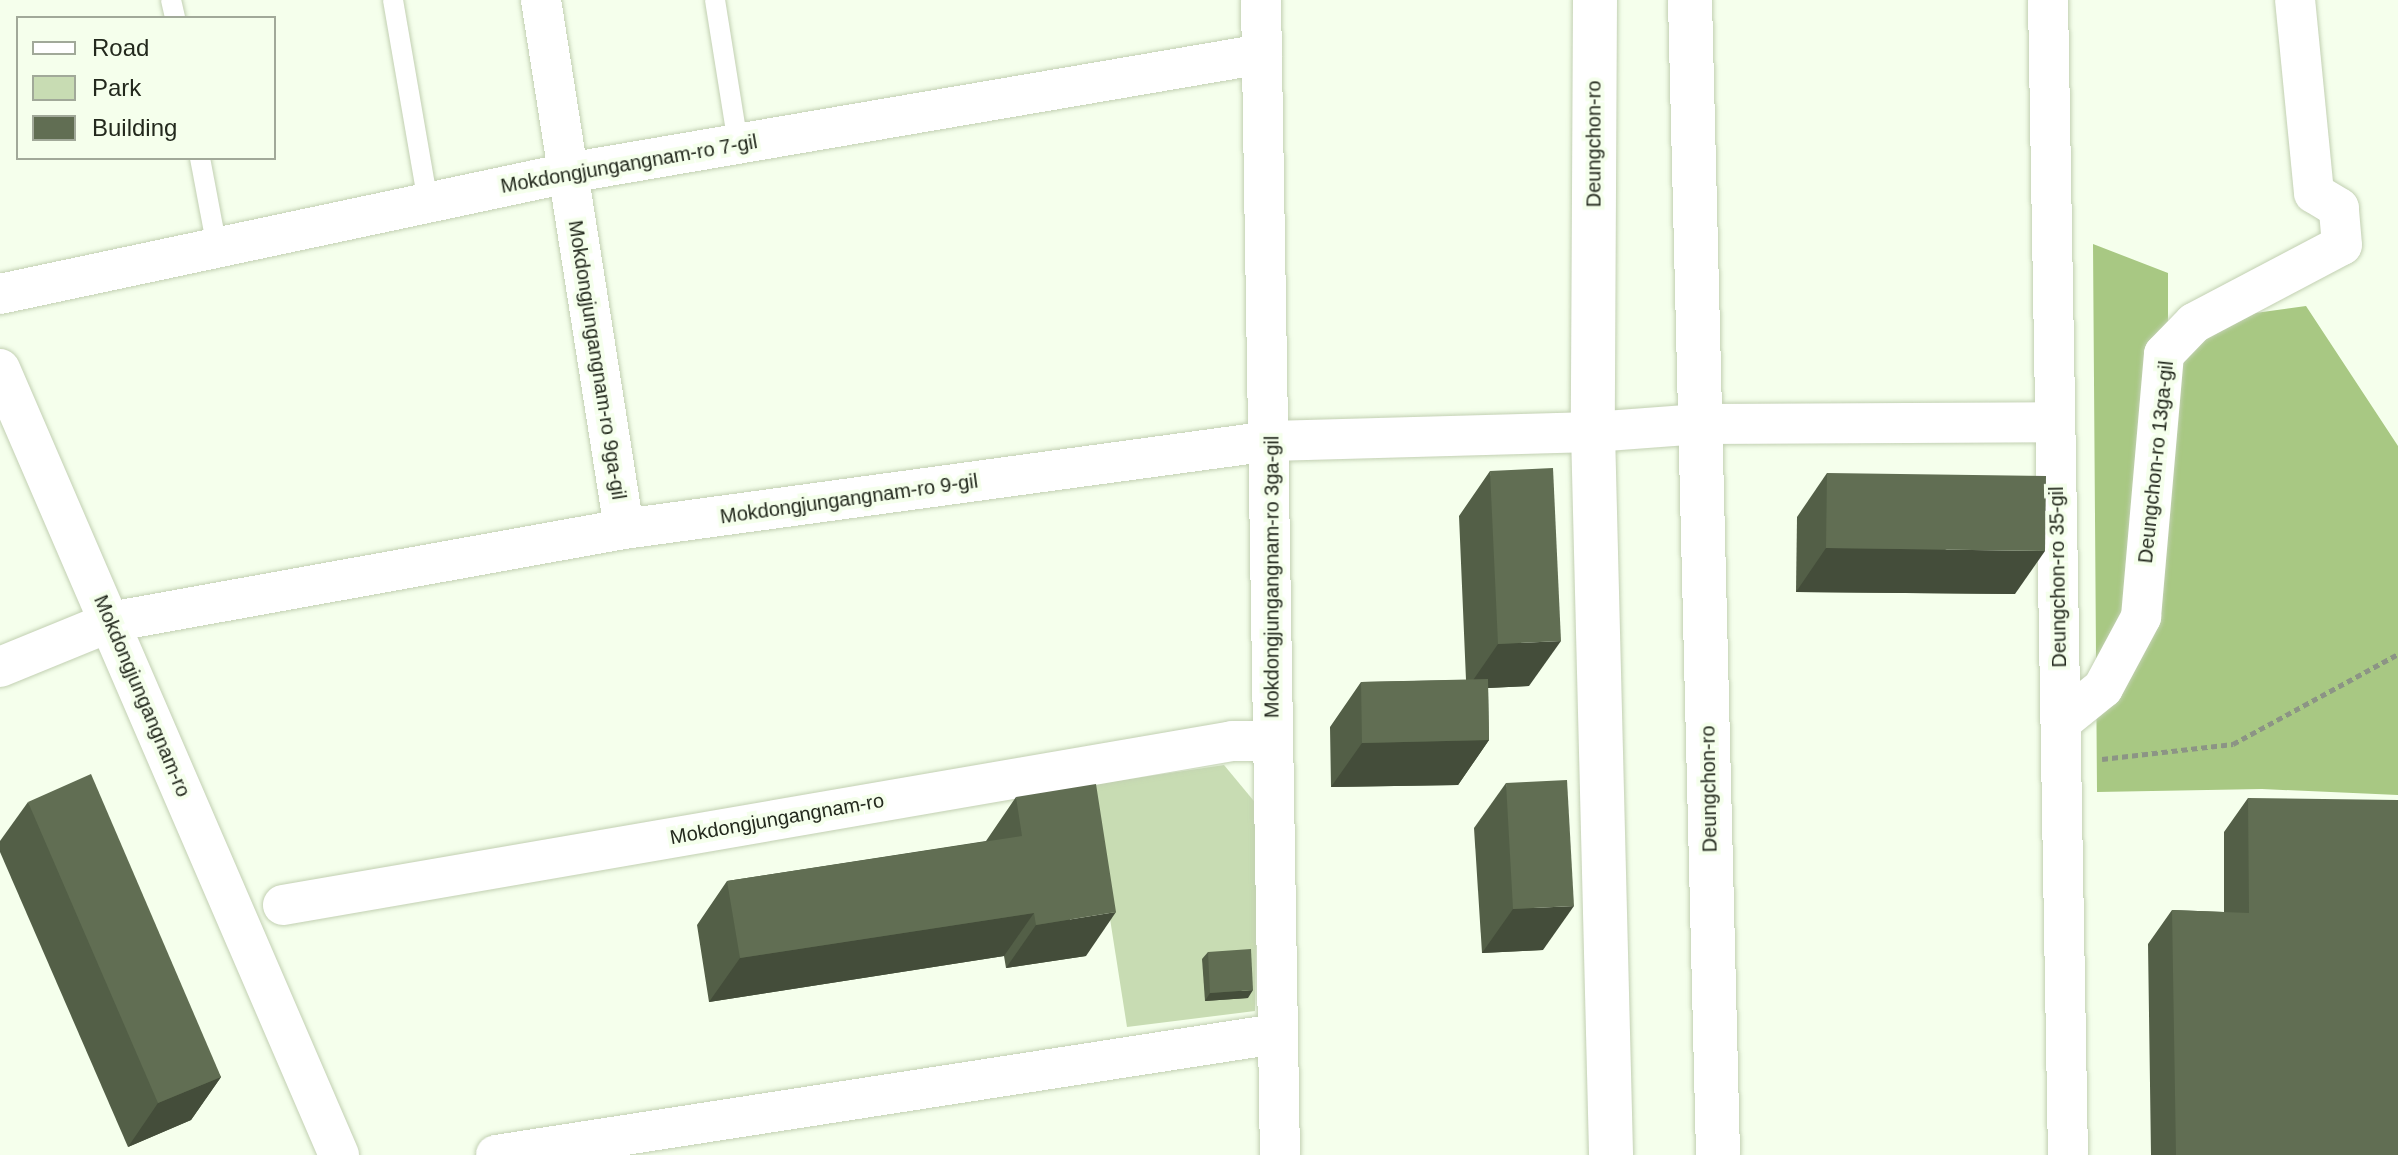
<!DOCTYPE html>
<style>
body{margin:0}
#map{position:relative;width:2398px;height:1155px;overflow:hidden;background:#f5ffec;font-family:Arial,sans-serif}
div>[style]{position:absolute}
[style*='--x']{left:calc(var(--x)*1px);top:calc(var(--y)*1px);width:calc(var(--w)*1px);rotate:calc(var(--a)*1deg)}
.green>*{inset:0;background:#c8dcb3}
.forest>*{inset:0;background:#a8c883}
.path>*{height:5px;margin-top:-2.5px;transform-origin:0;background:repeating-linear-gradient(90deg,#8c9485 0 6px,transparent 0 10px)}
.roads{filter:drop-shadow(0 0 2px #c2d0b2) drop-shadow(0 0 2px #c2d0b2)}
.service>*{height:20px;margin:-10px;padding:0 10px;transform-origin:10px;border-radius:10px;background:#fff}
.minor>*{height:40px;margin:-20px;padding:0 20px;transform-origin:20px;border-radius:20px;background:#fff}
.secondary>*{height:44px;margin:-22px;padding:0 22px;transform-origin:22px;border-radius:22px;background:#fff}
.wall>*{inset:0;background:#535f47}
.shaded-wall>*{inset:0;background:#444d3a}
.building>*{inset:0;background:#616e53}
span{translate:-50% -50%;white-space:nowrap;text-align:center;line-height:1.15;-webkit-text-stroke:8px #f5ffec;paint-order:stroke}
.street-label{font-size:20px;color:#23291d}
.legend{position:absolute;left:16px;top:16px;width:260px;height:144px;box-sizing:border-box;background:#f5ffec;border:2px solid #a1a999;margin:0;padding:10px 14px;list-style:none;font-size:24px;color:#23291d}
.legend li{display:flex;align-items:center;gap:16px;height:40px}
.legend b{width:40px;border:2px solid #a1a999}
</style>
<div id="map">
<div class="green">
<div style="clip-path:polygon(1224px 765px,1258px 806px,1255px 1011px,1127px 1027px,1089px 785px)"></div>
</div>
<div class="forest">
<div style="clip-path:polygon(2093px 244px,2168px 273px,2168px 325px,2306px 306px,2398px 446px,2398px 795px,2262px 789px,2097px 792px)"></div>
</div>
<div class="path">
<div style="--x:2102;--y:759;--w:132;--a:-6.5"></div>
<div style="--x:2233;--y:744;--w:188;--a:-28.6"></div>
</div>
<div class="roads">
<div class="service">
<div style="--x:171;--y:0;--w:18;--a:77"></div>
<div style="--x:393;--y:0;--w:206;--a:80.2"></div>
<div style="--x:715;--y:0;--w:145;--a:80.9"></div>
<div style="--x:200;--y:158;--w:92;--a:79.3"></div>
</div>
<div class="minor">
<div style="--x:541;--y:0;--w:535;--a:81.08"></div>
<div style="--x:1261;--y:0;--w:1155;--a:89.06"></div>
<div style="--x:2048;--y:0;--w:1155;--a:89.01"></div>
<div style="--x:0;--y:294;--w:581;--a:-12.03"></div>
<div style="--x:568;--y:173;--w:704;--a:-9.73"></div>
<div style="--x:0;--y:369;--w:856;--a:66.67"></div>
<div style="--x:0;--y:667;--w:119;--a:-22.2"></div>
<div style="--x:110;--y:622;--w:522;--a:-10.26"></div>
<div style="--x:624;--y:529;--w:653;--a:-7.75"></div>
<div style="--x:1271;--y:441;--w:322;--a:-1.6"></div>
<div style="--x:1593;--y:432;--w:107;--a:-4.3"></div>
<div style="--x:1700;--y:424;--w:355;--a:-0.3"></div>
<div style="--x:2061;--y:722;--w:54;--a:-39"></div>
<div style="--x:2103;--y:688;--w:81;--a:-61.8"></div>
<div style="--x:2141;--y:617;--w:264;--a:-85"></div>
<div style="--x:2164;--y:354;--w:43;--a:-45.9"></div>
<div style="--x:2194;--y:323;--w:167;--a:-27.8"></div>
<div style="--x:2342;--y:245;--w:37;--a:-95"></div>
<div style="--x:2339;--y:208;--w:29;--a:-149"></div>
<div style="--x:2314;--y:193;--w:194;--a:-95.6"></div>
<div style="--x:283;--y:905;--w:963;--a:-9.8"></div>
<div style="--x:1232;--y:741;--w:41;--a:0"></div>
<div style="--x:496;--y:1155;--w:789;--a:-8.82"></div>
</div>
<div class="secondary">
<div style="--x:1595;--y:0;--w:432;--a:90.3"></div>
<div style="--x:1593;--y:432;--w:723;--a:88.57"></div>
<div style="--x:1690;--y:0;--w:1155;--a:88.61"></div>
</div>
</div>
<div class="wall">
<div style="clip-path:polygon(1490px 471px,1529px 686px,1488px 688px,1489px 740px,1458px 785px,1331px 787px,1330px 727px,1361px 682px,1466px 680px,1459px 516px)"></div>
<div style="clip-path:polygon(1827px 473px,2015px 594px,1796px 592px,1797px 517px)"></div>
<div style="clip-path:polygon(1506px 783px,1543px 950px,1482px 953px,1474px 828px)"></div>
<div style="clip-path:polygon(1016px 797px,1086px 956px,1006px 968px,1004px 956px,709px 1002px,697px 925px,727px 881px,986px 841px)"></div>
<div style="clip-path:polygon(2248px 798px,2398px 1155px,2151px 1155px,2148px 944px,2172px 910px,2224px 912px,2224px 832px)"></div>
<div style="clip-path:polygon(28px 802px,221px 1077px,191px 1120px,128px 1147px,0 852px,0 841px)"></div>
<div style="clip-path:polygon(1208px 952px,1248px 998px,1205px 1001px,1202px 959px)"></div>
</div>
<div class="shaded-wall">
<div style="clip-path:polygon(1826px 548px,2045px 551px,2015px 594px,1796px 592px)"></div>
<div style="clip-path:polygon(1561px 641px,1529px 686px,1467px 689px,1498px 644px)"></div>
<div style="clip-path:polygon(1489px 740px,1458px 785px,1331px 787px,1362px 743px)"></div>
<div style="clip-path:polygon(1574px 906px,1543px 950px,1482px 953px,1513px 909px)"></div>
<div style="clip-path:polygon(1116px 912px,1086px 956px,1006px 968px,1036px 925px)"></div>
<div style="clip-path:polygon(1034px 913px,1004px 956px,709px 1002px,740px 958px)"></div>
<div style="clip-path:polygon(1253px 990px,1248px 998px,1205px 1001px,1210px 993px)"></div>
<div style="clip-path:polygon(221px 1077px,191px 1120px,128px 1147px,158px 1103px)"></div>
</div>
<div class="building">
<div style="clip-path:polygon(1553px 468px,1561px 641px,1498px 644px,1490px 471px)"></div>
<div style="clip-path:polygon(1827px 473px,2046px 476px,2045px 551px,1826px 548px)"></div>
<div style="clip-path:polygon(1488px 679px,1489px 740px,1362px 743px,1361px 682px)"></div>
<div style="clip-path:polygon(91px 774px,221px 1077px,158px 1103px,28px 802px)"></div>
<div style="clip-path:polygon(1567px 780px,1574px 906px,1513px 909px,1506px 783px)"></div>
<div style="clip-path:polygon(1096px 784px,1116px 912px,1036px 925px,1034px 913px,740px 958px,727px 881px,1022px 836px,1016px 797px)"></div>
<div style="clip-path:polygon(2248px 798px,2398px 800px,2398px 1155px,2176px 1155px,2172px 910px,2249px 913px)"></div>
<div style="clip-path:polygon(1251px 949px,1253px 990px,1210px 993px,1208px 952px)"></div>
</div>
<div class="street-label">
<span style="left:1594px;top:144px;rotate:-90deg">Deungchon-ro</span>
<span style="left:629px;top:164px;rotate:-10deg">Mokdongjungangnam-ro 7-gil</span>
<span style="left:597px;top:360px;rotate:81deg">Mokdongjungangnam-ro 9ga-gil</span>
<span style="left:2156px;top:462px;rotate:-84deg">Deungchon-ro 13ga-gil</span>
<span style="left:849px;top:499px;rotate:-8deg">Mokdongjungangnam-ro 9-gil</span>
<span style="left:1272px;top:577px;rotate:-90deg">Mokdongjungangnam-ro 3ga-gil</span>
<span style="left:2058px;top:577px;rotate:-91deg">Deungchon-ro 35-gil</span>
<span style="left:142px;top:696px;rotate:67deg">Mokdongjungangnam-ro</span>
<span style="left:1709px;top:789px;rotate:-91deg">Deungchon-ro</span>
<span style="left:777px;top:819px;rotate:-10deg">Mokdongjungangnam-ro</span>
</div>
<ul class="legend">
<li><b style="height:10px;background:#fff"></b>Road</li>
<li><b style="height:22px;background:#c8dcb3"></b>Park</li>
<li><b style="height:22px;background:#616e53"></b>Building</li>
</ul>
</div>
